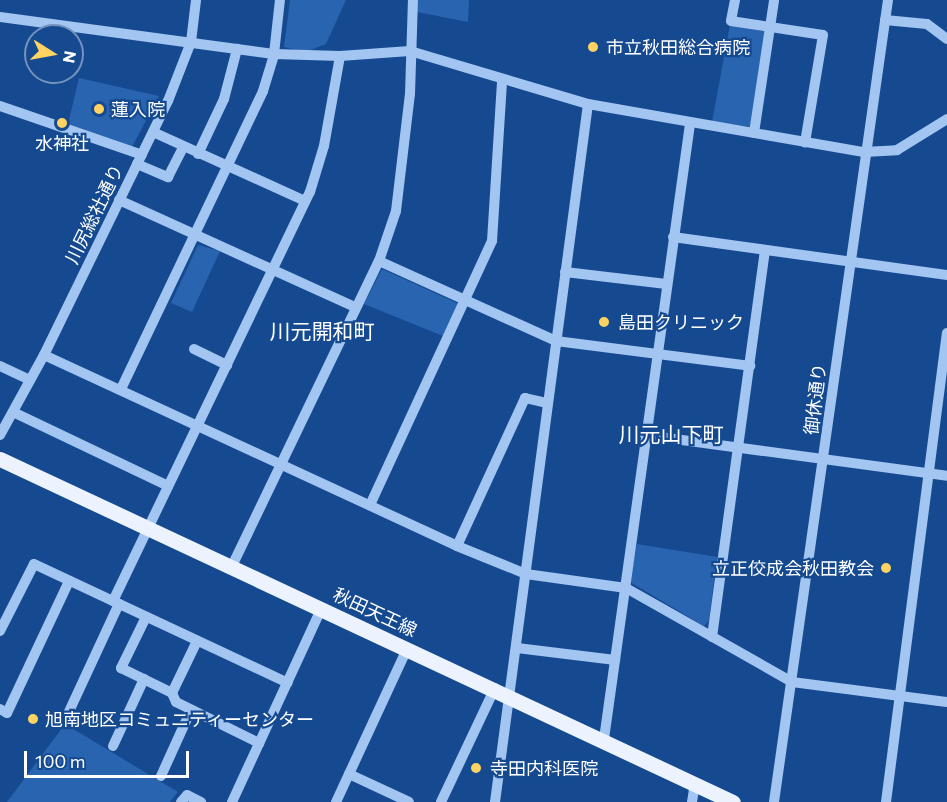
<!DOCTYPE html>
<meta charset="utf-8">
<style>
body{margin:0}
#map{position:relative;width:947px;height:802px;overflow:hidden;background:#154a91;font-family:Commissioner,"Noto Sans JP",sans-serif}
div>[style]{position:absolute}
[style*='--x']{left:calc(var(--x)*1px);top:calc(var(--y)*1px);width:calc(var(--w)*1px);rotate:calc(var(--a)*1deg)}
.green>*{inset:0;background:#2864b0}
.minor>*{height:10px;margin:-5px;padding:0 5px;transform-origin:5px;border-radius:5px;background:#a3c5f1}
.major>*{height:15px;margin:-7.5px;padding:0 7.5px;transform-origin:7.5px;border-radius:7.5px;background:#ecf3ff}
.dots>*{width:16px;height:16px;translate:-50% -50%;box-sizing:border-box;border:3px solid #154a91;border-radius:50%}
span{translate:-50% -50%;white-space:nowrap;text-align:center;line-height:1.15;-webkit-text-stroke:4.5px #154a91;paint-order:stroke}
.poi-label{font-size:18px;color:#fff}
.left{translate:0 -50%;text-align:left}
.right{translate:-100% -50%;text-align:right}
.street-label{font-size:18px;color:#fff}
.quarter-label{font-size:21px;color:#fff}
.north{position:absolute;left:24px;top:24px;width:60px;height:60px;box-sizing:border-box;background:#154a91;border:2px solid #7392bd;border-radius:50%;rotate:101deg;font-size:16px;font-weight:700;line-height:24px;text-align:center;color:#fff}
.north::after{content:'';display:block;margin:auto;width:21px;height:27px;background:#ffd362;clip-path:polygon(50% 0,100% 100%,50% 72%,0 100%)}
.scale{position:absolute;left:24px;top:751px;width:165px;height:27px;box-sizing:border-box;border:3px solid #fff;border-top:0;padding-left:8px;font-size:18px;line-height:21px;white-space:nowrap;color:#fff;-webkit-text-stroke:4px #154a91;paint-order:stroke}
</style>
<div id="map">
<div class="green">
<div style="clip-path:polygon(290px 0,346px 0,326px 44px,305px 52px,284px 47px)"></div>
<div style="clip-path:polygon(417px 0,469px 0,468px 22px,417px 12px)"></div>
<div style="clip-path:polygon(730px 25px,765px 31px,751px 127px,712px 122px)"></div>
<div style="clip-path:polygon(79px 78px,159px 96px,132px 147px,67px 128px)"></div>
<div style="clip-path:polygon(198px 245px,220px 251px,192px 312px,171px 303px)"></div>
<div style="clip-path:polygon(382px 269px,459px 304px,443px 336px,364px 304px)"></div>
<div style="clip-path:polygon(637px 544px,717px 557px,709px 620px,704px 626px,630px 582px)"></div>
<div style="clip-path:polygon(65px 724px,178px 792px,170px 802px,7px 802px)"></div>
</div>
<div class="minor">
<div style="--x:735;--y:0;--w:21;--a:101"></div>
<div style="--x:731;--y:21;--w:93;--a:8.7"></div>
<div style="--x:823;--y:35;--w:109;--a:99.5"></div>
<div style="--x:0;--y:17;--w:276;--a:7.7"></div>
<div style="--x:274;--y:54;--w:66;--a:1.7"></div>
<div style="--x:340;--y:56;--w:70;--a:-4.1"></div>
<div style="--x:410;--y:51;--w:186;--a:16.6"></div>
<div style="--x:588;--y:104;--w:280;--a:9.9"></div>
<div style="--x:864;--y:152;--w:33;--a:-3"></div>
<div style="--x:897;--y:150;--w:59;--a:-31.8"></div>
<div style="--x:885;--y:20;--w:42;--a:5.4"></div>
<div style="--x:927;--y:24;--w:25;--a:37"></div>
<div style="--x:0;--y:106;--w:150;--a:19"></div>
<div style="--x:153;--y:132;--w:167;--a:24.4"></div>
<div style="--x:754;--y:133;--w:134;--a:-81.4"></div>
<div style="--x:198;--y:154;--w:61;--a:-64.7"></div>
<div style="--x:224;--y:99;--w:52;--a:-75.4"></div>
<div style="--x:137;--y:164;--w:34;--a:23"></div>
<div style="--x:168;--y:177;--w:34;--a:-63"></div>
<div style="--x:119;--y:200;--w:259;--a:24.4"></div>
<div style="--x:673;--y:237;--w:277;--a:7.9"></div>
<div style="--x:379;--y:261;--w:194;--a:24.3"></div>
<div style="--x:556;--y:341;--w:196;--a:7.3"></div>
<div style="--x:565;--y:272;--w:102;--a:6.8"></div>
<div style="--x:194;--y:349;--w:37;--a:26"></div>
<div style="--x:44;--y:355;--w:455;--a:24.8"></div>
<div style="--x:457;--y:546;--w:74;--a:22.1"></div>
<div style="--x:526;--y:574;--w:101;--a:8"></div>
<div style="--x:626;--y:588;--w:191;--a:29.5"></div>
<div style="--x:792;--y:682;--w:156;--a:7.4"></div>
<div style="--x:0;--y:366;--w:33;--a:25"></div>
<div style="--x:121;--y:389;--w:330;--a:-64.5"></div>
<div style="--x:263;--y:91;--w:39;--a:-73"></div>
<div style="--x:274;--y:54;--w:54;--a:-83.7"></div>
<div style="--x:13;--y:412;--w:172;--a:25.5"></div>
<div style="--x:0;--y:435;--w:91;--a:-61.2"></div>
<div style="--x:44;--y:355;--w:283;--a:-64"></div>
<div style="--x:168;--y:101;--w:63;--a:-68.7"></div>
<div style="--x:191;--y:42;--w:42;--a:-83.2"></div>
<div style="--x:645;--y:435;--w:305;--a:7.7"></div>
<div style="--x:370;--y:505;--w:291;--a:-65.2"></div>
<div style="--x:492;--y:241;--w:161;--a:-86.4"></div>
<div style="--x:457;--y:546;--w:163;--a:-65.3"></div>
<div style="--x:525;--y:398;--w:23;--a:13"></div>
<div style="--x:232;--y:566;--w:339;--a:-64.3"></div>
<div style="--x:379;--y:261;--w:53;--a:-71.2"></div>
<div style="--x:396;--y:211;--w:118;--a:-83.2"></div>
<div style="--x:410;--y:94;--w:94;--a:-88.2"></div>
<div style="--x:113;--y:601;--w:454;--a:-64.3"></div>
<div style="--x:310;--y:192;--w:48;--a:-73.1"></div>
<div style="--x:324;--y:146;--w:91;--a:-79.9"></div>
<div style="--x:146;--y:617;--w:57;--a:116.1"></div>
<div style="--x:121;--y:668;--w:57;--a:26.1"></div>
<div style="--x:172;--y:693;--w:58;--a:-64.3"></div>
<div style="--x:0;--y:631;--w:75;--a:-63.1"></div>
<div style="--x:34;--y:564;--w:280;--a:25.1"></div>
<div style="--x:712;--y:637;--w:389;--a:-82.2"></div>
<div style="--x:517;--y:648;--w:99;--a:7"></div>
<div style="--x:172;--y:693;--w:10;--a:66"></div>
<div style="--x:176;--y:702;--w:93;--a:26.3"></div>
<div style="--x:0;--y:709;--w:8;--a:30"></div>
<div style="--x:7;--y:713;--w:146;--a:-64.8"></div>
<div style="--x:66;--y:718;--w:126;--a:-65.1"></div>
<div style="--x:604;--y:739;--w:621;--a:-82.04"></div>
<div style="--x:113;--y:746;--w:74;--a:-65.2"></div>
<div style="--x:349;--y:774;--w:66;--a:25"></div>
<div style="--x:161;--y:776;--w:72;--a:-65.6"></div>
<div style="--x:181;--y:802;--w:9;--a:-49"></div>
<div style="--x:187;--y:795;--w:16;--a:27"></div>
<div style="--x:232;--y:802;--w:213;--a:-65.2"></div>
<div style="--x:336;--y:802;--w:169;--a:-65.1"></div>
<div style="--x:441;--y:802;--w:126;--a:-64.7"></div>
<div style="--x:495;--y:802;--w:704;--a:-82.41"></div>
<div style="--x:692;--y:802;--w:18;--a:-81"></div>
<div style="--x:774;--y:802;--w:810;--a:-81.91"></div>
<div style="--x:886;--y:802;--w:473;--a:-82.6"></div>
</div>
<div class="major">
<div style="--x:0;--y:459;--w:809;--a:25.08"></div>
</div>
<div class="dots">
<div style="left:593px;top:47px;background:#ffd362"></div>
<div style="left:99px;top:109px;background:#ffd362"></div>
<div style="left:62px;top:123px;background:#ffd362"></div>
<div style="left:604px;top:322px;background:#ffd362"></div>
<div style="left:886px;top:568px;background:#ffd362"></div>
<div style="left:33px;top:719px;background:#ffd362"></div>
<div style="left:476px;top:768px;background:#ffd362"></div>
</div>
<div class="poi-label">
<span class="left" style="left:606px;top:47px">市立秋田総合病院</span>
<span class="left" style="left:111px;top:109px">蓮入院</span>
<span style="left:62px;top:143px">水神社</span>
<span class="left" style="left:618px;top:322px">島田クリニック</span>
<span class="right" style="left:874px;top:568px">立正佼成会秋田教会</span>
<span class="left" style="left:45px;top:719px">旭南地区コミュニティーセンター</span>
<span class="left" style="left:490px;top:768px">寺田内科医院</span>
</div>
<div class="street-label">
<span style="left:94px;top:214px;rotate:-64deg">川尻総社通り</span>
<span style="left:815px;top:399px;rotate:-83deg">御休通り</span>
<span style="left:375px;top:612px;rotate:25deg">秋田天王線</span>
</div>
<div class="quarter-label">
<span style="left:322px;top:331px">川元開和町</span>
<span style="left:671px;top:434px">川元山下町</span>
</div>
<div class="north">N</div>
<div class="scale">100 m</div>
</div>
